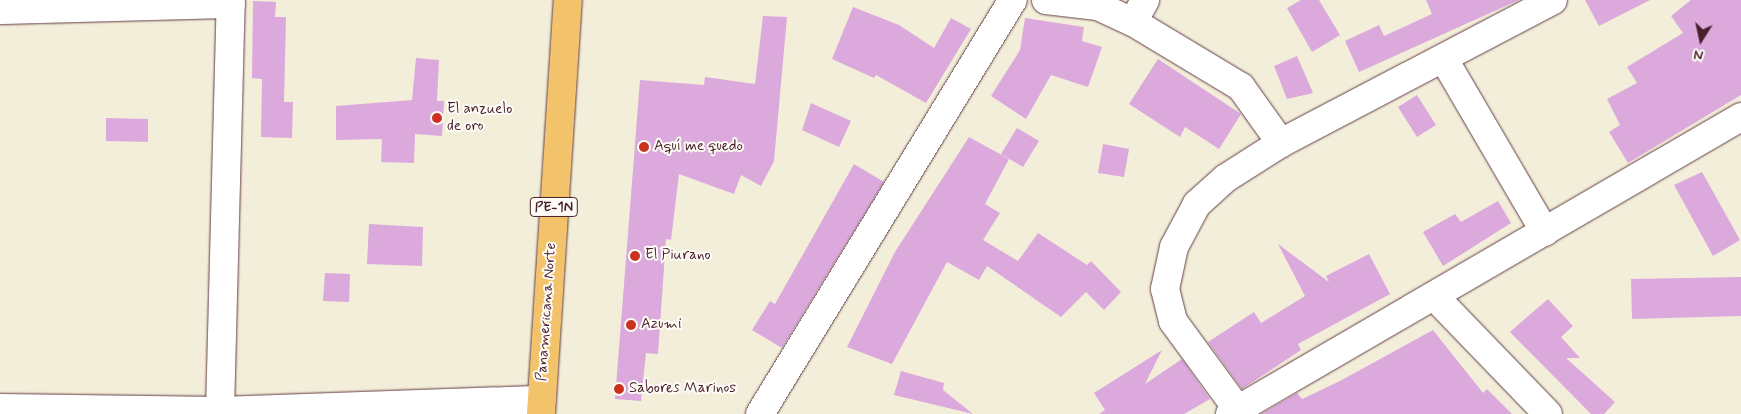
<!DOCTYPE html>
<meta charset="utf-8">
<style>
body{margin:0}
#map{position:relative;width:1741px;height:414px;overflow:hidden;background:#f3eeda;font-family:Mynerve,sans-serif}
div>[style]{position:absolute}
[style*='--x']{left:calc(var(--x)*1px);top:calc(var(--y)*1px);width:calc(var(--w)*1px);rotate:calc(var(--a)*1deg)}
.building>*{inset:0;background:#dca9dc}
.roads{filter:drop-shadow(0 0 1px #633e45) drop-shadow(0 0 1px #633e45)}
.minor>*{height:28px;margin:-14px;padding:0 14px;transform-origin:14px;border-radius:14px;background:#fff}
.trunk>*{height:28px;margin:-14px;padding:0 14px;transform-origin:14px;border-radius:14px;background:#f2c36a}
.dots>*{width:14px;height:14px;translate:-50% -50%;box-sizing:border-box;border:2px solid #fdfcf7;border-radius:50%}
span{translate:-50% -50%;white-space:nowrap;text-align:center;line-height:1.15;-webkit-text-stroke:4px #fdfcf7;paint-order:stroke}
.shield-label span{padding:1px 4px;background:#fdfcf7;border:1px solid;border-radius:4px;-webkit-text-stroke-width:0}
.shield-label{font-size:14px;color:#4a1f2b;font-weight:700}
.poi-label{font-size:15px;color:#4a1f2b}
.left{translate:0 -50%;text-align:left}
.street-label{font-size:15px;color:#4a1f2b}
.north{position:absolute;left:1676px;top:15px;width:50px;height:50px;-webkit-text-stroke:4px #fdfcf7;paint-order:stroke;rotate:190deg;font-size:14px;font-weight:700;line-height:20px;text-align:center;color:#4a1f2b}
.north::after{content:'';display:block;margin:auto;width:18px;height:22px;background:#4a1f2b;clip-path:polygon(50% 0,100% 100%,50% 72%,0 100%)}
</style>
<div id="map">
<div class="building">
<div style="clip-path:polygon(1301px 0,1319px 0,1340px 35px,1312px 52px,1287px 8px)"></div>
<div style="clip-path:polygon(1426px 0,1519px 0,1359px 72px,1345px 41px,1379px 25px,1384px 36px,1432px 14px)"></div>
<div style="clip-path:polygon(1585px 0,1650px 0,1599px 26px)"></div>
<div style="clip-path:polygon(1691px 0,1741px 0,1741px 95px,1628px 163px,1609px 132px,1620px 125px,1607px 99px,1637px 83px,1627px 67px,1683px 33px,1671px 16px)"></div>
<div style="clip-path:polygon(253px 1px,276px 2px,275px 17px,286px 17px,284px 102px,293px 102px,292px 138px,261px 137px,262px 79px,252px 78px)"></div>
<div style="clip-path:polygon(853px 7px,899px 25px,934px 48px,951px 18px,971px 29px,926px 103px,876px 75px,874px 78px,832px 59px)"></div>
<div style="clip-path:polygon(763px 16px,787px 17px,774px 161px,761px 186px,741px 175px,734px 194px,679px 174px,671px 240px,666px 239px,658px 354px,646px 353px,641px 401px,615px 399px,640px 80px,704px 85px,705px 77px,755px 84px)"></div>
<div style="clip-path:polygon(1025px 18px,1084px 27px,1082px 41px,1102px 47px,1088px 87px,1051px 75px,1026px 119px,991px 96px,1020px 50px)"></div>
<div style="clip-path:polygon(1297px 56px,1313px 93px,1287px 99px,1274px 66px)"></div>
<div style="clip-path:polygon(416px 58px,439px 60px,437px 101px,444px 101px,442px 136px,415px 134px,414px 163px,381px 162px,382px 139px,336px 140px,336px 106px,412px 100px)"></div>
<div style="clip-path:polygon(1158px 59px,1241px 114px,1219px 149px,1185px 127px,1180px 137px,1129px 104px)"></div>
<div style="clip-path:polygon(1417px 95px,1436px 125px,1417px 137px,1398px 107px)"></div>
<div style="clip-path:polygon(811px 103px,851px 121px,839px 147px,802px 130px)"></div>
<div style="clip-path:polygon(106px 118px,148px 119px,148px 142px,106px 141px)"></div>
<div style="clip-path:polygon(1017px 128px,1039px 141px,1023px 167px,1001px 154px)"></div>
<div style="clip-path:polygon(969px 137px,1009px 159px,985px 204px,1000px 213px,983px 240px,1018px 261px,1038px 233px,1087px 265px,1091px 261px,1121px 292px,1104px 310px,1086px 292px,1061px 317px,987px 266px,979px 280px,947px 262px,892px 364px,847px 347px,895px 252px)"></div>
<div style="clip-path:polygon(1103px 144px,1129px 149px,1124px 177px,1098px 173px)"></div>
<div style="clip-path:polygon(854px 164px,884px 182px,782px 348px,752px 330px,770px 301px,775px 304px)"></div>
<div style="clip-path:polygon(1702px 172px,1740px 240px,1713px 256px,1674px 185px)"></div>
<div style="clip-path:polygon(1498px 201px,1511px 223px,1443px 266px,1423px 232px,1455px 214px,1461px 222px)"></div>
<div style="clip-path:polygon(369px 224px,423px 227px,422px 266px,367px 264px)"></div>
<div style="clip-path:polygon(1278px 244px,1329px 282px,1326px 276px,1369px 254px,1390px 294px,1298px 344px,1301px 350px,1242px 389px,1208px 342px,1254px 312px,1261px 323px,1305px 296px)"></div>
<div style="clip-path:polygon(325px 273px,350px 274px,349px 302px,323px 301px)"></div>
<div style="clip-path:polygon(1741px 277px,1741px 316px,1632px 319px,1631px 279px)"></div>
<div style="clip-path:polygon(1548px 299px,1573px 326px,1561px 337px,1580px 358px,1566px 358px,1615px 402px,1604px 414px,1591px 414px,1510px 332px)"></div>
<div style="clip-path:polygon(1433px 330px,1483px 393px,1487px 389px,1512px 414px,1261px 414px,1297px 393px,1302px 399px,1340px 381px)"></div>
<div style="clip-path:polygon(1162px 350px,1145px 384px,1182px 359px,1210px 399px,1184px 414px,1099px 414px,1105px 410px,1094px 393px)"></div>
<div style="clip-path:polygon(901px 371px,944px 383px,943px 390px,973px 414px,894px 395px)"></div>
</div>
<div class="roads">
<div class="minor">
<div style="--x:1046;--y:0;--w:52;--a:6.6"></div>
<div style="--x:1098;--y:6;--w:38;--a:25"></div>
<div style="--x:1133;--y:22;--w:126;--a:31"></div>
<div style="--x:1241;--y:87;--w:69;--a:54.5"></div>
<div style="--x:0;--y:10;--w:231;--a:-1.5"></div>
<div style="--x:1133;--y:22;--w:25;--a:-61"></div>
<div style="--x:1445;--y:61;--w:198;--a:59.7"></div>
<div style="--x:1434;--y:296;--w:164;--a:46"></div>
<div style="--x:0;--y:408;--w:220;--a:0.8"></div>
<div style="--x:220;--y:411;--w:322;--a:-2"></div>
<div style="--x:220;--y:411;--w:411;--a:-88.5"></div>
<div style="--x:760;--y:414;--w:485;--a:-58.6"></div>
<div style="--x:1230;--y:414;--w:591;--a:-30.17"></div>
<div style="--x:1241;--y:414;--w:115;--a:-126.2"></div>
<div style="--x:1173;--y:321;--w:33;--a:-104"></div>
<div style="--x:1165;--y:289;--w:43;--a:-77.9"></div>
<div style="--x:1174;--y:247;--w:49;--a:-61.9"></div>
<div style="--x:1197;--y:204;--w:39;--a:-42"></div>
<div style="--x:1226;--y:178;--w:65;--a:-32.5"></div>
<div style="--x:1281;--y:143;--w:307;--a:-27.7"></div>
</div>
<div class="trunk">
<div style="--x:541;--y:414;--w:415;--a:-86.3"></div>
</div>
</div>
<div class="dots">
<div style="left:437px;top:118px;background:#c8321e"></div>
<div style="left:644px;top:147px;background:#c8321e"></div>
<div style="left:635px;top:256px;background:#c8321e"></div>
<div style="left:631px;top:325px;background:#c8321e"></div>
<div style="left:619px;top:389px;background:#c8321e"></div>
</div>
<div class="shield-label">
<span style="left:554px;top:207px">PE-1N</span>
</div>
<div class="poi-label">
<span class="left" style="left:447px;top:118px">El anzuelo<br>de oro</span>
<span class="left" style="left:654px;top:147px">Aquí me quedo</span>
<span class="left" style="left:645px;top:256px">El Piurano</span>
<span class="left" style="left:641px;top:325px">Azumi</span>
<span class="left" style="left:629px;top:389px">Sabores Marinos</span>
</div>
<div class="street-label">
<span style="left:547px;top:312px;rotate:-86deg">Panamericana Norte</span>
</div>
<div class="north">N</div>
</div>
